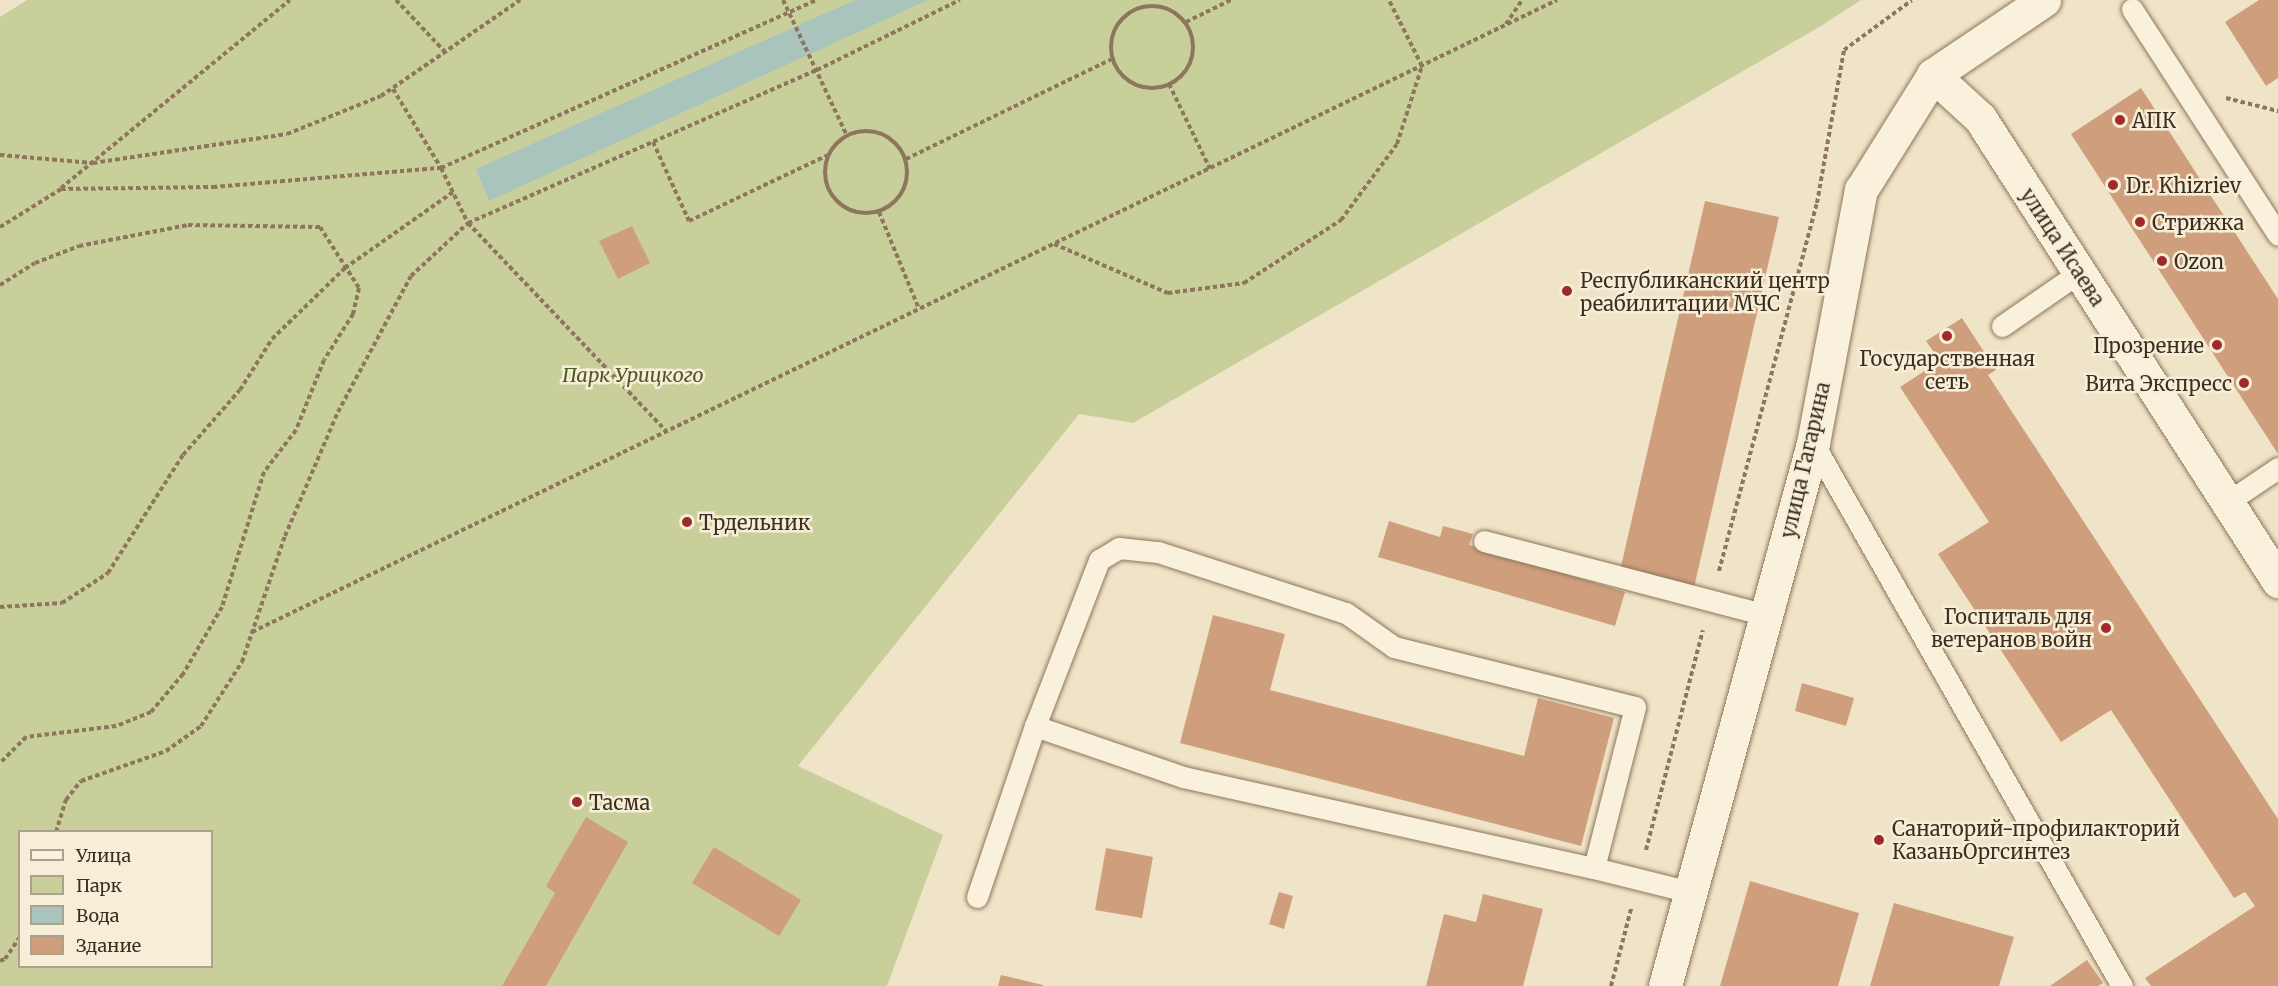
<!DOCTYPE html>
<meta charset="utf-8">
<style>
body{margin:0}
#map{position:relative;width:2278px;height:986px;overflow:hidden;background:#f0e4c8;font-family:Merriweather,serif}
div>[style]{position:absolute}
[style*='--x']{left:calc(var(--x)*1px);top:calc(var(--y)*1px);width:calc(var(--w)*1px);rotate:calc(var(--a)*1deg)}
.green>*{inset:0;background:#c9cf9b}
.water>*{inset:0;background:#a9c4bc}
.building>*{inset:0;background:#cf9f7d}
.path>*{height:4px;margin-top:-2px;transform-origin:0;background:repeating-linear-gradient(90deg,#8d765c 0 4.5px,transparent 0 7.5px)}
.path>.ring{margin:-2px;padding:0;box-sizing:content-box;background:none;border:4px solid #8d765c;border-radius:50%}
.roads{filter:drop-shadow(0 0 2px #8d765c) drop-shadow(0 0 2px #8d765c)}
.service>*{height:21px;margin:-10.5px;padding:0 10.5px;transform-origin:10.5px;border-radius:10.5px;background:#faf1dc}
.minor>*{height:33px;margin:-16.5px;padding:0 16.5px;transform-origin:16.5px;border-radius:16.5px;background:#faf1dc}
.dots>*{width:16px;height:16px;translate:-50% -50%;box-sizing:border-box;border:3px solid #f7eed8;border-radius:50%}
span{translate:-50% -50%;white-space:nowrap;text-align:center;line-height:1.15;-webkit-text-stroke:5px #f7eed8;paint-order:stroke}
.poi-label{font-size:20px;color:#3d2e20}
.left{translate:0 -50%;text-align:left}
.right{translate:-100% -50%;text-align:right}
.street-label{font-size:20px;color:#3d2e20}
.park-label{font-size:20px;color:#4d5a26;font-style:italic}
.legend{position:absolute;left:18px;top:830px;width:195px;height:138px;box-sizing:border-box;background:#f7eed8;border:2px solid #ada18e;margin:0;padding:8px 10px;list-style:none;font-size:18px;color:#3d2e20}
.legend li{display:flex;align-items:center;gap:12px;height:30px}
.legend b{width:30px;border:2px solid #ada18e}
</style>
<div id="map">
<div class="green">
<div style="clip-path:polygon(evenodd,27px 0,1861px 0,1821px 26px,1133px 423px,1079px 414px,798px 766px,943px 835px,887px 986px,0 986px,0 17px,27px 0,20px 832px,212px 832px,212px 966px,20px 966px,20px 832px)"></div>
</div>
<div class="water">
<div style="clip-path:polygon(855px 0,928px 0,489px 201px,476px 169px)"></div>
</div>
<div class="building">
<div style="clip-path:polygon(2259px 0,2278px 0,2278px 78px,2266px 86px,2225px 22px)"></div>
<div style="clip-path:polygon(2141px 88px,2278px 299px,2278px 454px,2071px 134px)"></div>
<div style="clip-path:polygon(1705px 201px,1779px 217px,1693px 592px,1619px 575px)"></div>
<div style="clip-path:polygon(632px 226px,650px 263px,618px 279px,599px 241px)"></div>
<div style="clip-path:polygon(1962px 318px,1996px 370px,1988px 375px,2278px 819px,2278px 986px,2151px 986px,2145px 978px,2255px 906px,2245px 892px,2234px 898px,2111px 710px,2061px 742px,1938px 554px,1989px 522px,1900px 387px,1940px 361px,1926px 341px)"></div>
<div style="clip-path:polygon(1389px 521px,1440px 537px,1443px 526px,1473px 534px,1469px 545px,1625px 592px,1615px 626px,1378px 557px)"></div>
<div style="clip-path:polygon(1213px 615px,1285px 634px,1270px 690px,1524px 756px,1538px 698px,1614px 718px,1581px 846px,1180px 743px)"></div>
<div style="clip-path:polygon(1802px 683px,1854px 698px,1846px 726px,1795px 711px)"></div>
<div style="clip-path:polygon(586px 817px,628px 842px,546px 986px,502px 986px,555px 893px,546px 886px)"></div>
<div style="clip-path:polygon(714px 847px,801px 900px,779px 936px,692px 883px)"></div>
<div style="clip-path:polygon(1106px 848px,1153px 857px,1142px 918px,1095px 910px)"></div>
<div style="clip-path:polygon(1750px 881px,1859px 913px,1838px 986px,1720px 986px)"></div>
<div style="clip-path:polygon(1279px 892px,1293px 896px,1284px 929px,1269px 924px)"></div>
<div style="clip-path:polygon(1483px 894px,1543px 909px,1523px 986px,1426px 986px,1444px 914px,1476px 922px)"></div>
<div style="clip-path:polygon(1894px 903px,2014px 937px,1999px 986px,1870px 986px)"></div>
<div style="clip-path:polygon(2087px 960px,2103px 983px,2098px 986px,2050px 986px)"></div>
<div style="clip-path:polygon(1001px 975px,1043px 985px,1043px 986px,998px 986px)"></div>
</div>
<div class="path">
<div style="--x:396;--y:0;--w:70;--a:46.7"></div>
<div style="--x:783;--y:0;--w:150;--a:64.8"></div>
<div class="ring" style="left:1111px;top:6px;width:78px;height:78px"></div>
<div style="--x:1186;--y:22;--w:50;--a:-26.1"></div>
<div style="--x:1506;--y:24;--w:29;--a:-56"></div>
<div style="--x:1169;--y:84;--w:94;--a:64.2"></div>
<div style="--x:393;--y:89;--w:92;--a:58.7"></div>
<div style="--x:441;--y:168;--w:61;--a:63.9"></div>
<div style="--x:468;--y:223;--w:287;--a:46.4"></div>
<div style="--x:2226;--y:98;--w:54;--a:14"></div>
<div class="ring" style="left:825px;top:131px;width:78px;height:78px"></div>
<div style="--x:653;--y:142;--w:87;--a:65.5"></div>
<div style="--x:689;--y:221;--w:154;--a:-25.4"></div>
<div style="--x:0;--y:155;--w:93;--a:4.9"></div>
<div style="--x:93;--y:163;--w:196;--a:-8.5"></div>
<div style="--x:287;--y:134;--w:101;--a:-22"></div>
<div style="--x:381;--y:96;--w:169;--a:-34.6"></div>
<div style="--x:906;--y:159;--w:229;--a:-25.9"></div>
<div style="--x:61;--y:188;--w:296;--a:-39.4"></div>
<div style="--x:879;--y:212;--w:105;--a:67.6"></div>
<div style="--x:0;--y:227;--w:72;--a:-31.9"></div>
<div style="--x:61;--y:189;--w:152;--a:-0.8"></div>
<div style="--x:213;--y:187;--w:229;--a:-4.8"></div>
<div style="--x:441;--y:168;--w:411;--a:-24.1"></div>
<div style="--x:1054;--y:244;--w:124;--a:23.3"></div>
<div style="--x:1168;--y:293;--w:77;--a:-7.5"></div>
<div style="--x:1244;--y:283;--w:116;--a:-33"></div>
<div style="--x:1341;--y:220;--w:94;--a:-53.6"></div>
<div style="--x:1397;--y:144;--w:82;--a:-72.2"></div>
<div style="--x:1422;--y:66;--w:74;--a:-116.6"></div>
<div style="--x:0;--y:285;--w:41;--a:-32.2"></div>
<div style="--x:35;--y:263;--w:47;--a:-21.1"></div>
<div style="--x:79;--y:246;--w:111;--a:-10.9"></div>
<div style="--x:188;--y:225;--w:132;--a:0.9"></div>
<div style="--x:320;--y:227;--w:72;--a:57.4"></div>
<div style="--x:359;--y:288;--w:27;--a:103"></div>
<div style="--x:353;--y:314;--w:54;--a:122.2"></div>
<div style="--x:324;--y:360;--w:75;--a:111.8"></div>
<div style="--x:296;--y:430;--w:53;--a:127.3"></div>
<div style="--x:264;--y:472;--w:141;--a:107.3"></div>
<div style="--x:222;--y:607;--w:78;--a:120.2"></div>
<div style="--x:183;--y:674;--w:50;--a:130.1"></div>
<div style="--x:151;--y:712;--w:38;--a:158"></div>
<div style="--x:116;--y:726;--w:91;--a:173"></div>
<div style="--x:26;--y:737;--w:37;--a:135"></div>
<div style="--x:1719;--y:571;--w:381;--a:-75.1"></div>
<div style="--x:1817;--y:203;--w:155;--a:-80"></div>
<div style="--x:1844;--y:50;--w:84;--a:-36.3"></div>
<div style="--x:0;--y:607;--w:62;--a:-3.7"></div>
<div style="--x:62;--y:603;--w:55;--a:-33.1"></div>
<div style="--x:108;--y:573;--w:140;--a:-57.6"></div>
<div style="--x:183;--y:455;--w:86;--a:-48.8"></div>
<div style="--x:240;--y:390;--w:60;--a:-57.9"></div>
<div style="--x:272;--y:339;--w:102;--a:-44.2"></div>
<div style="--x:345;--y:268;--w:132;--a:-35.1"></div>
<div style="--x:252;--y:632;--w:1450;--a:-25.84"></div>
<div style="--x:56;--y:832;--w:34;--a:-73"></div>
<div style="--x:66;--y:800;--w:24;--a:-52"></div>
<div style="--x:81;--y:781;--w:90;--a:-19.4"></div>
<div style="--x:166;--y:751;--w:43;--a:-35.5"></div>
<div style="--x:201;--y:726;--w:76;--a:-57.4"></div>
<div style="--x:242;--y:662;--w:133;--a:-71.2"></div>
<div style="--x:285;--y:536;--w:135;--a:-66.9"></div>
<div style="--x:338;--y:412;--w:154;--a:-61.8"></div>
<div style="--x:411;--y:276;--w:78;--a:-42.9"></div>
<div style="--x:468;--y:223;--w:381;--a:-23.7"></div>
<div style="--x:817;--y:70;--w:159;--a:-26.1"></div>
<div style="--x:1646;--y:850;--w:227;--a:-75.5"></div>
<div style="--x:0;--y:961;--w:5;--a:-22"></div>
<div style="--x:5;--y:959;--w:27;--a:-56"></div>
<div style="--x:1611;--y:986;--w:80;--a:-75.4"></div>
</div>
<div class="roads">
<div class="service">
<div style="--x:2132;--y:9;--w:269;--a:57.1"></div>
<div style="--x:2002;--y:326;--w:95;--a:-34.7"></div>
<div style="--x:1813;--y:443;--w:625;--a:60.36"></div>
<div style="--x:2226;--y:503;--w:63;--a:-33.9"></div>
<div style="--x:1484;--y:541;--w:292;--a:14.7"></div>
<div style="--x:1035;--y:726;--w:157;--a:19"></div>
<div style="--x:1183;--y:777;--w:421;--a:12.5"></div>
<div style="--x:1594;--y:868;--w:99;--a:14"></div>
<div style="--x:977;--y:897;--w:181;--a:-71.3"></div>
<div style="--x:1035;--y:726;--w:178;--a:-68.9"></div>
<div style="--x:1099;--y:560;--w:23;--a:-31"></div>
<div style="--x:1119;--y:548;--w:39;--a:6"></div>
<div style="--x:1158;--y:552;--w:198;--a:18"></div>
<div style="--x:1346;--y:613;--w:59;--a:35.3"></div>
<div style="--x:1394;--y:647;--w:248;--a:14"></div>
<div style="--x:1635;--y:707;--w:166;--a:104.3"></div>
</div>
<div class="minor">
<div style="--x:1933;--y:75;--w:64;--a:42.5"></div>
<div style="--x:1980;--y:118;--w:551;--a:57.23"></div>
<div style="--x:1665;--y:986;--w:563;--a:-74.75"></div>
<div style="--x:1813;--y:443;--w:258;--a:-79.3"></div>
<div style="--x:1861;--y:190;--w:136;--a:-57.9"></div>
<div style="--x:1933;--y:75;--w:134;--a:-34"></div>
</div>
</div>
<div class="dots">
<div style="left:2120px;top:120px;background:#9e2a2b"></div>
<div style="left:2113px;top:185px;background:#9e2a2b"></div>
<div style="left:2140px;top:222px;background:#9e2a2b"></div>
<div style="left:2162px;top:261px;background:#9e2a2b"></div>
<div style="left:1567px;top:291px;background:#9e2a2b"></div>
<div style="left:1947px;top:336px;background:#9e2a2b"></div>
<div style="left:2217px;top:345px;background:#9e2a2b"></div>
<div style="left:2244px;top:383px;background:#9e2a2b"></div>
<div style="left:687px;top:522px;background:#9e2a2b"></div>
<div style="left:2106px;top:628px;background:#9e2a2b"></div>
<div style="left:577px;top:802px;background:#9e2a2b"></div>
<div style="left:1879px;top:840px;background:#9e2a2b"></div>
</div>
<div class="poi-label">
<span class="left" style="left:2132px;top:120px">АПК</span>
<span class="left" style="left:2126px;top:185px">Dr. Khizriev</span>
<span class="left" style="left:2152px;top:222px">Стрижка</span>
<span class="left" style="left:2174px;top:261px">Ozon</span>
<span class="left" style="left:1580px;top:292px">Республиканский центр<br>реабилитации МЧС</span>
<span class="right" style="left:2204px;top:345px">Прозрение</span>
<span style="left:1947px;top:370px">Государственная<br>сеть</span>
<span class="right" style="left:2232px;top:383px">Вита Экспресс</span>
<span class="left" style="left:699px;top:522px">Трдельник</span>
<span class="right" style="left:2092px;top:628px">Госпиталь для<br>ветеранов войн</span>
<span class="left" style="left:589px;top:802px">Тасма</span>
<span class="left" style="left:1892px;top:840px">Санаторий-профилакторий<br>КазаньОргсинтез</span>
</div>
<div class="street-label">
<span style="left:2063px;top:247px;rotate:57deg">улица Исаева</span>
<span style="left:1805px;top:460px;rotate:-77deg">улица Гагарина</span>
</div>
<div class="park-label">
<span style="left:633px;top:374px">Парк Урицкого</span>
</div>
<ul class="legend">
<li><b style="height:8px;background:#faf1dc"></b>Улица</li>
<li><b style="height:16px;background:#c9cf9b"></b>Парк</li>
<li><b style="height:16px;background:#a9c4bc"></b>Вода</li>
<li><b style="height:16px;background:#cf9f7d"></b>Здание</li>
</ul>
</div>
